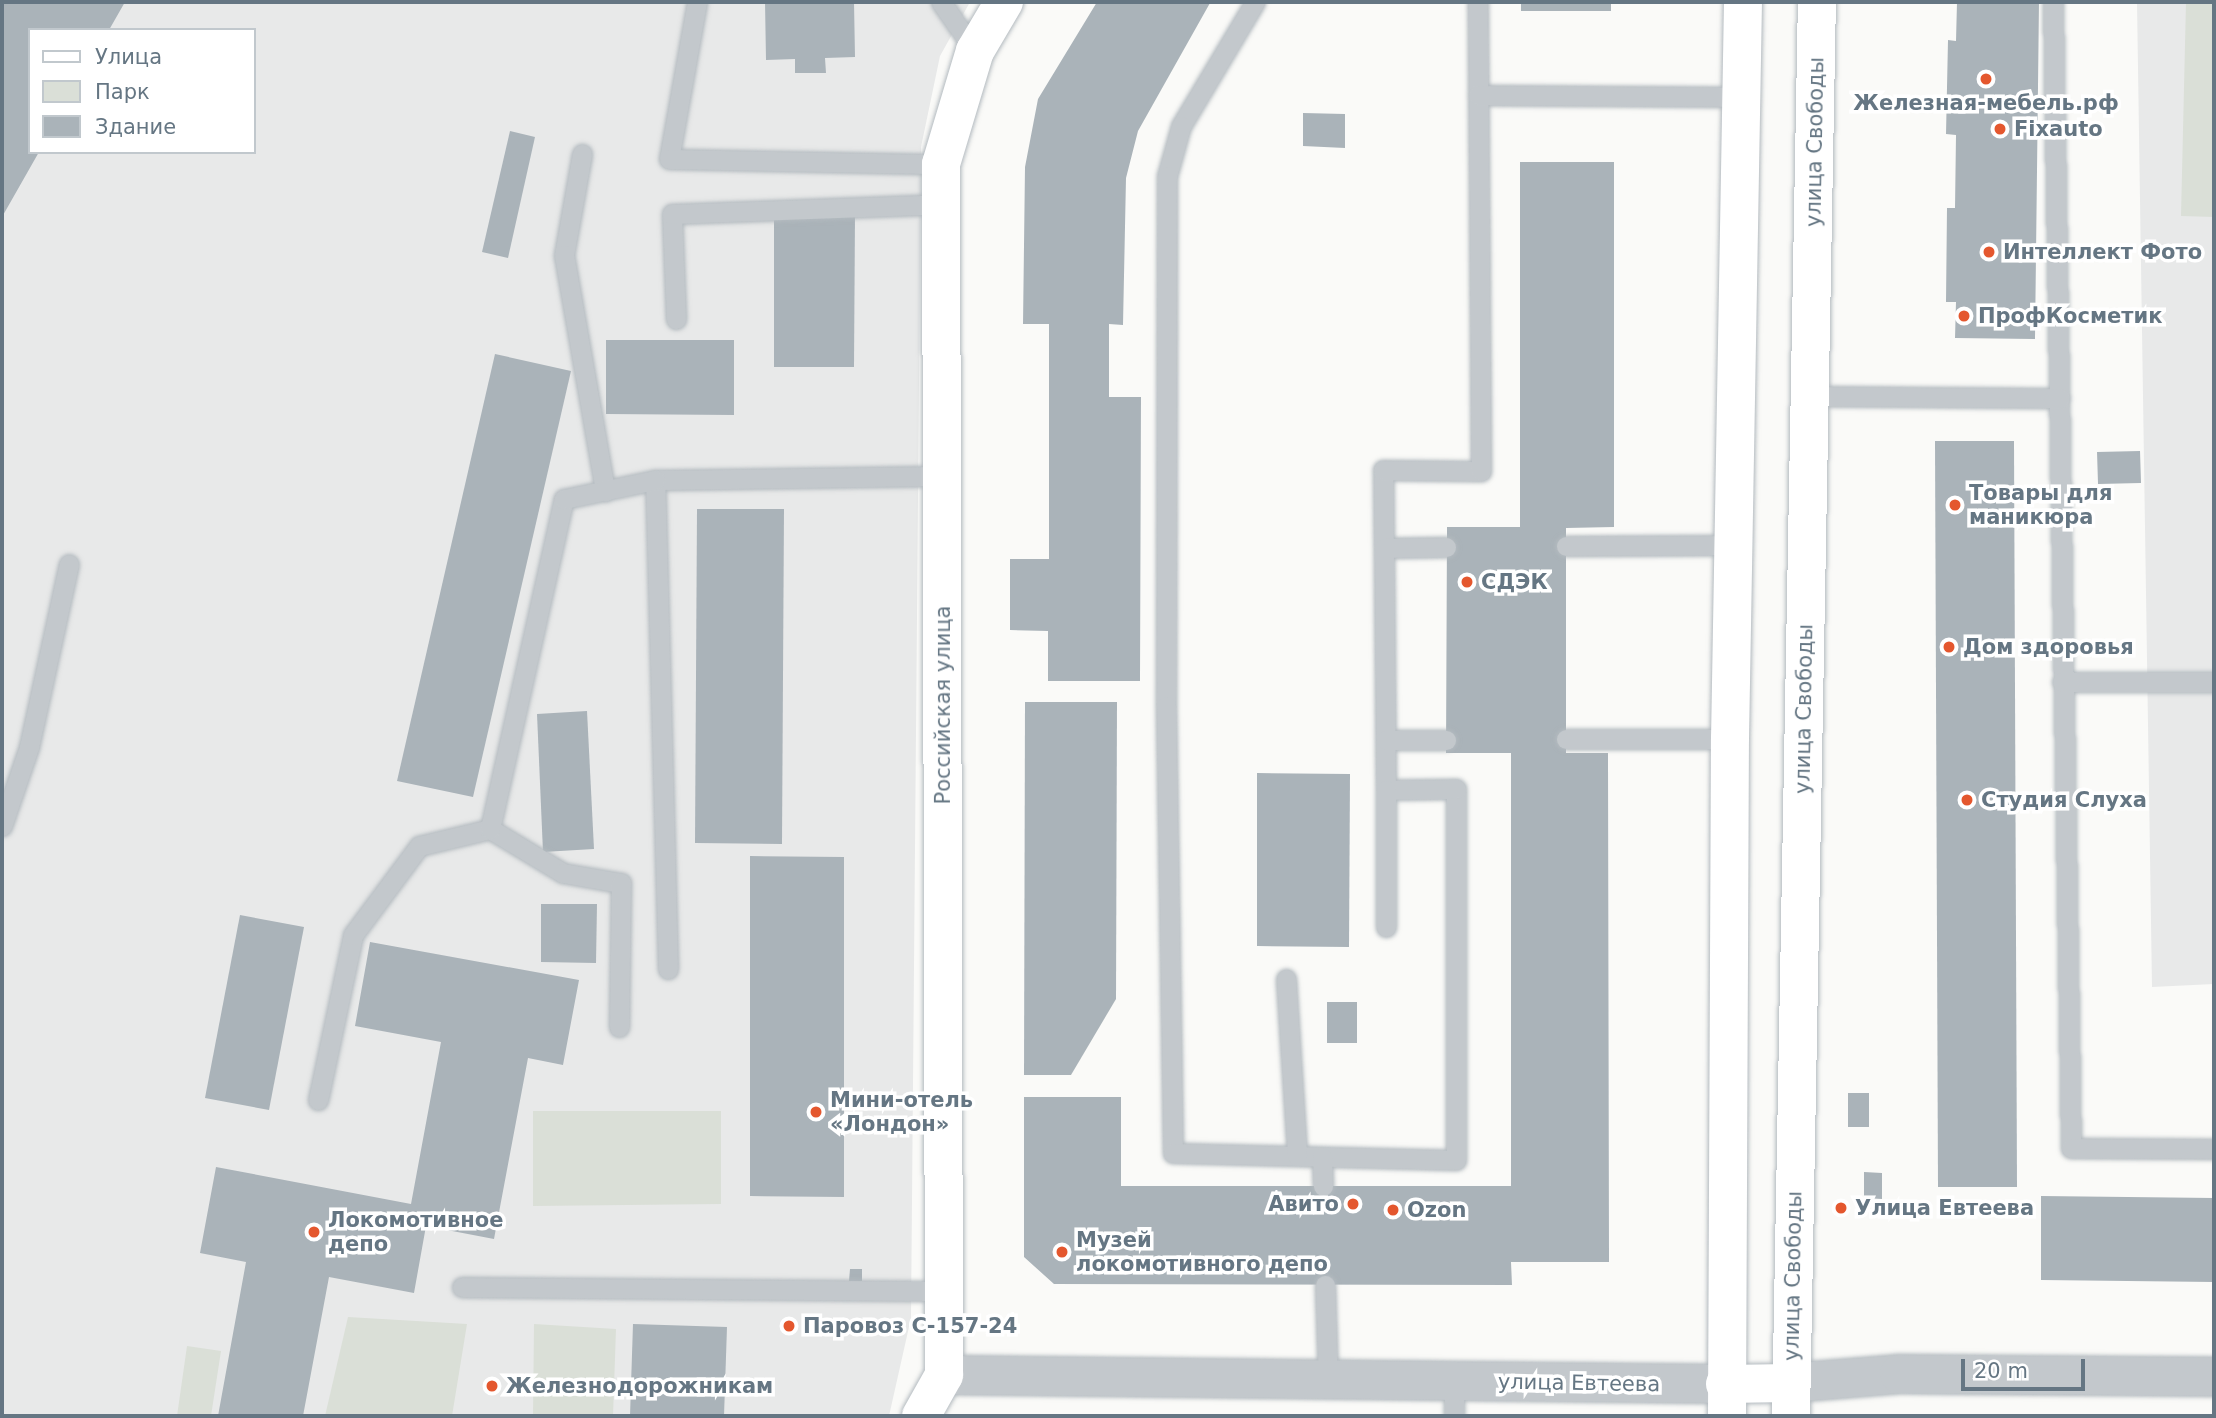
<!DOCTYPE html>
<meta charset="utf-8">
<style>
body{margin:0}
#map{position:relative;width:2216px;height:1418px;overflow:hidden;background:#fafaf8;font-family:"DejaVu Sans",sans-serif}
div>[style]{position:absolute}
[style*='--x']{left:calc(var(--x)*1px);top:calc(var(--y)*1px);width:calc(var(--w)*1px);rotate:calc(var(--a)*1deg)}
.built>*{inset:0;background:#e8e9e9}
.green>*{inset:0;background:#dadfd7}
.building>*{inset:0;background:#aab3b9}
.roads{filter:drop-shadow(0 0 2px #b3babf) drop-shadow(0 0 2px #b3babf)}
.service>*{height:19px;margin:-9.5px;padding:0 9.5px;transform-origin:9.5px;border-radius:9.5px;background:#c3c8cc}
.tertiary>*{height:38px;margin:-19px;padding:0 19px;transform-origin:19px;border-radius:19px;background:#c3c8cc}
.secondary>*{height:38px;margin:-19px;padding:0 19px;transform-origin:19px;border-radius:19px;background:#fff}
.primary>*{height:38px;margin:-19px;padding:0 19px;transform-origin:19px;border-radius:19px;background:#fff}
.dots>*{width:19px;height:19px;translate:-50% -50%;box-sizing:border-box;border:4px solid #fff;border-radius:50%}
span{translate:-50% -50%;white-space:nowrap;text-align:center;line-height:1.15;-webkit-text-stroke:7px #fff;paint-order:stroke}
.poi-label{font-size:21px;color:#657683;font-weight:700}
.left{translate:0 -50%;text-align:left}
.right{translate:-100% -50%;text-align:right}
.street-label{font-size:21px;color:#657683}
.frame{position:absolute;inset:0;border:4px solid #657683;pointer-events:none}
.legend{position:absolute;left:28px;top:28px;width:228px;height:126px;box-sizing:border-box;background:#fff;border:2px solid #c1c8cd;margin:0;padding:9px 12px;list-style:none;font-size:21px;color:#657683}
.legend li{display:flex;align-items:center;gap:14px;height:35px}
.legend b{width:35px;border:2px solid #c1c8cd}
.scale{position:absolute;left:1961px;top:1359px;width:124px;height:32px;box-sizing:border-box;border:4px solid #657683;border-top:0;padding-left:9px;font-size:21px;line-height:24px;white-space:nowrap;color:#657683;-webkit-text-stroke:5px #fff;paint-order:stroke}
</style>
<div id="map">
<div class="built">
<div style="clip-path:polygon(evenodd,2px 2px,970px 2px,940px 56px,921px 147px,911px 1318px,889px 1416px,2px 1416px,2px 2px,30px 30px,254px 30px,254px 152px,30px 152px,30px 30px)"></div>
<div style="clip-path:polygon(2137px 2px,2214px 2px,2214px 984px,2152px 987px)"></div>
</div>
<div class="green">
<div style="clip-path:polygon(2186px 2px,2214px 2px,2214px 217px,2181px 216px)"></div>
<div style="clip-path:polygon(533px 1111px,721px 1111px,721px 1204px,533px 1206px)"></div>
<div style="clip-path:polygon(348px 1317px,467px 1324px,452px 1416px,325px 1416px)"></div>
<div style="clip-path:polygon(534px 1324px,616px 1329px,613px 1416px,533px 1416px)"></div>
<div style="clip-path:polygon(187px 1346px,221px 1351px,211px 1416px,177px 1416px)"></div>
</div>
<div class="building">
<div style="clip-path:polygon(2px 2px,125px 2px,109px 30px,30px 30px,30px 152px,39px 152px,2px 217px)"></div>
<div style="clip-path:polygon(765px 2px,854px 2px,855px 57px,825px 58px,826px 73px,795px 73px,795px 59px,766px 60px)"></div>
<div style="clip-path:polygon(1097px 2px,1210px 3px,1138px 131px,1126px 178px,1123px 325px,1109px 324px,1109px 397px,1141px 397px,1140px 681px,1048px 681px,1048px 631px,1010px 630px,1010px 559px,1049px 559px,1049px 324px,1023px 324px,1025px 167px,1038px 99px)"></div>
<div style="clip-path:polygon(1521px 2px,1611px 2px,1611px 11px,1521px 11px)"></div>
<div style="clip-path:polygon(1957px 2px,2039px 2px,2035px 339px,1955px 338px,1956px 302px,1946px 302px,1947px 208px,1955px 208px,1956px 135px,1946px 134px,1948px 40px,1956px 41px)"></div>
<div style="clip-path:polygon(1303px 113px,1345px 114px,1345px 148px,1303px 146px)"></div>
<div style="clip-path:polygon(510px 131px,535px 137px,508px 258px,482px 252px)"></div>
<div style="clip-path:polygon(1520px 162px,1614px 162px,1614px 527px,1566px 528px,1566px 753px,1608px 753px,1609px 1262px,1511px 1262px,1512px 1285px,1054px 1284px,1024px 1257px,1024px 1097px,1121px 1097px,1121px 1186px,1511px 1186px,1511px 753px,1446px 753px,1447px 527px,1520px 527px)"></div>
<div style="clip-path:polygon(774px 215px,855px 215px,854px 367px,774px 367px)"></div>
<div style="clip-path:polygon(606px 340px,734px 340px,734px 415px,606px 414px)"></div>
<div style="clip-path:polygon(495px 354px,571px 371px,473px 797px,397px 781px)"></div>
<div style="clip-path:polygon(1935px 441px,2014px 441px,2017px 1187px,1938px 1187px)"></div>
<div style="clip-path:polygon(2140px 451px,2141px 483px,2098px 484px,2097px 452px)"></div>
<div style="clip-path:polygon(697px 509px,784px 509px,782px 844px,695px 843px)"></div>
<div style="clip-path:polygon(1025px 702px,1117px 702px,1116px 999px,1071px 1075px,1024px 1075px)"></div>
<div style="clip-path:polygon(587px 711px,594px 849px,543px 852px,537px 714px)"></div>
<div style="clip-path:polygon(1257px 773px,1350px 774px,1349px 947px,1257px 946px)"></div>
<div style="clip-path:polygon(750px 856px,844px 857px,844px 1197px,750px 1196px)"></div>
<div style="clip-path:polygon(541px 904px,597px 904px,596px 963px,541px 962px)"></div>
<div style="clip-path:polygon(240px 915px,304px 927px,269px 1110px,205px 1098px)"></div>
<div style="clip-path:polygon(370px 942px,579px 980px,563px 1065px,528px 1058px,494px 1239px,426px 1226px,414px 1293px,329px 1277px,303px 1416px,218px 1416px,246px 1262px,200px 1253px,216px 1167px,411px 1204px,441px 1042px,355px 1026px)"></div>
<div style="clip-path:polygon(1327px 1002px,1357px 1002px,1357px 1043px,1327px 1043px)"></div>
<div style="clip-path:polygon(1848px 1093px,1869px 1093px,1869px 1127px,1848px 1127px)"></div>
<div style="clip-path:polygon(1864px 1172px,1882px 1173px,1882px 1199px,1864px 1198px)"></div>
<div style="clip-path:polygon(2041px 1196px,2214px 1198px,2214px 1282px,2041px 1280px)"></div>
<div style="clip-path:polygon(850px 1269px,862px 1269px,862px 1281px,849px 1281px)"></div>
<div style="clip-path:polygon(633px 1324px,727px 1327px,724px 1416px,630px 1416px)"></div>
</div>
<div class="roads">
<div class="service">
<div style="--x:697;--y:2;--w:159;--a:100.1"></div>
<div style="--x:669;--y:159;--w:272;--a:1.1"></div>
<div style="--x:941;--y:2;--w:60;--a:55.2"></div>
<div style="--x:1255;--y:2;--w:144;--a:120.8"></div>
<div style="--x:1181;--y:126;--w:52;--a:105.6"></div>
<div style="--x:1167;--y:176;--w:530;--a:90.11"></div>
<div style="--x:1166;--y:706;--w:447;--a:89.1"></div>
<div style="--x:1173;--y:1153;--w:283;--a:1.4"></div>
<div style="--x:1456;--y:1160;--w:371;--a:-90"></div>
<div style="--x:1456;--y:789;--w:70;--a:179.2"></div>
<div style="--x:1386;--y:790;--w:320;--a:-90.5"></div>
<div style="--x:1383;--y:470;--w:98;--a:0.6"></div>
<div style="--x:1481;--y:471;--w:469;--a:-90.4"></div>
<div style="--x:2053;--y:2;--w:1146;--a:89.1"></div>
<div style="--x:2071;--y:1148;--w:143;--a:0.4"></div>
<div style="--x:1478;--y:95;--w:263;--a:0.4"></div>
<div style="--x:582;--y:154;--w:103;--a:100.1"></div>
<div style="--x:564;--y:255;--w:240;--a:80.1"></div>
<div style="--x:676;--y:319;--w:105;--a:-92.2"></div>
<div style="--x:672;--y:214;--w:269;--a:-2.1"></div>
<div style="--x:1809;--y:396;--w:251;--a:0.5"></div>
<div style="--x:1566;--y:546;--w:168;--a:-0.3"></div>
<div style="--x:1384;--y:548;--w:62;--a:-0.9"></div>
<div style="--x:2062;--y:682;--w:152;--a:0"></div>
<div style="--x:1566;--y:739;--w:164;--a:0"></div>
<div style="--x:1386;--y:740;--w:60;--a:0"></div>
<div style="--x:2;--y:826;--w:83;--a:-71.1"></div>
<div style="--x:29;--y:747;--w:187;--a:-77.7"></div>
<div style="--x:490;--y:829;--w:85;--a:31.1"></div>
<div style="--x:563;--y:873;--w:59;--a:9.8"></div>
<div style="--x:621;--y:883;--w:144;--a:90.8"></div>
<div style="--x:1386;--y:927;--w:137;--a:-90"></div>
<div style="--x:668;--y:969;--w:489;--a:-91.5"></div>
<div style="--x:655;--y:480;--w:287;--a:-0.8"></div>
<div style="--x:1286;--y:979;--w:177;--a:86.4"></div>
<div style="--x:318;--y:1100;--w:169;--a:-78"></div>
<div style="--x:353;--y:935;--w:111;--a:-53.4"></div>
<div style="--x:419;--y:846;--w:73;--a:-13.5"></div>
<div style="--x:490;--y:829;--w:338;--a:-77.4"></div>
<div style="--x:564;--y:499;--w:93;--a:-11.8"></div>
<div style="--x:1322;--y:1157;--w:29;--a:88"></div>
<div style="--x:1325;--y:1285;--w:94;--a:88.2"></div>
<div style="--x:462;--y:1287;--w:482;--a:0.5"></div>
<div style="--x:1454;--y:1416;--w:35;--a:-90"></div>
</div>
<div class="tertiary">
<div style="--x:944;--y:1375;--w:781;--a:0.66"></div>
<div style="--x:1790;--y:1383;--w:109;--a:-4.7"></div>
<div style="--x:1899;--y:1374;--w:315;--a:0.5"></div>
</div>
<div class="secondary">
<div style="--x:921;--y:1416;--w:47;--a:-60.7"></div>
<div style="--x:944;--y:1375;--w:1211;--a:-90.14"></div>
<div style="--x:941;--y:164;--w:118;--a:-73.3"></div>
<div style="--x:975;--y:51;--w:57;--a:-59.4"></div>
</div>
<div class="primary">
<div style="--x:1725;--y:1384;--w:65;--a:-0.9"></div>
<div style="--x:1727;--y:1416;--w:677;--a:-89.75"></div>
<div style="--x:1730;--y:739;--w:737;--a:-88.99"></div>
<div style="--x:1791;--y:1416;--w:1414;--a:-88.95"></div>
</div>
</div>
<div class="dots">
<div style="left:1986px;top:79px;background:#e4572e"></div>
<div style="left:2000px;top:129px;background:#e4572e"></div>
<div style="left:1989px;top:252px;background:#e4572e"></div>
<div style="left:1964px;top:316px;background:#e4572e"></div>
<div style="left:1955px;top:505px;background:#e4572e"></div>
<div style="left:1467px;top:582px;background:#e4572e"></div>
<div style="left:1949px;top:647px;background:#e4572e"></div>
<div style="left:1967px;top:800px;background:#e4572e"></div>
<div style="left:816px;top:1112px;background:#e4572e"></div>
<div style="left:1353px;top:1204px;background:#e4572e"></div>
<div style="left:1841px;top:1208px;background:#e4572e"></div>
<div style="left:1393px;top:1210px;background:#e4572e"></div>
<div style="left:314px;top:1232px;background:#e4572e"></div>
<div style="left:1062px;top:1252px;background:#e4572e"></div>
<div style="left:789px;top:1326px;background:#e4572e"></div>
<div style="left:492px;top:1386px;background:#e4572e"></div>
</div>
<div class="poi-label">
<span style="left:1986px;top:103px">Железная-мебель.рф</span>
<span class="left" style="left:2014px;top:129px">Fixauto</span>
<span class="left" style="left:2003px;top:252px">Интеллект Фото</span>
<span class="left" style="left:1978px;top:316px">ПрофКосметик</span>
<span class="left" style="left:1969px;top:505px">Товары для<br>маникюра</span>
<span class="left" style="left:1481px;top:582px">СДЭК</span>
<span class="left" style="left:1963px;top:647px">Дом здоровья</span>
<span class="left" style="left:1981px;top:800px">Студия Слуха</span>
<span class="left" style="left:830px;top:1112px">Мини-отель<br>«Лондон»</span>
<span class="right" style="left:1339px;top:1204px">Авито</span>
<span class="left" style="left:1855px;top:1208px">Улица Евтеева</span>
<span class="left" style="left:1407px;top:1210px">Ozon</span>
<span class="left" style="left:328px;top:1232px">Локомотивное<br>депо</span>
<span class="left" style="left:1076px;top:1252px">Музей<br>локомотивного депо</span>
<span class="left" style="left:803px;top:1326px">Паровоз С-157-24</span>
<span class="left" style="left:506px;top:1386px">Железнодорожникам</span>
</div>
<div class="street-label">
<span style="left:1815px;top:142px;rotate:-89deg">улица Свободы</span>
<span style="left:943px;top:705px;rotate:-90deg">Российская улица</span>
<span style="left:1804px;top:709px;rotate:-89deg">улица Свободы</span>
<span style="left:1793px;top:1276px;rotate:-89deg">улица Свободы</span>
<span style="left:1579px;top:1383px;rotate:1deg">улица Евтеева</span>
</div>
<div class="frame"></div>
<ul class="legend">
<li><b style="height:9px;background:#fff"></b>Улица</li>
<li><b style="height:19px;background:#dadfd7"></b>Парк</li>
<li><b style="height:19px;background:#aab3b9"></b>Здание</li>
</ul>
<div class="scale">20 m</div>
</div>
